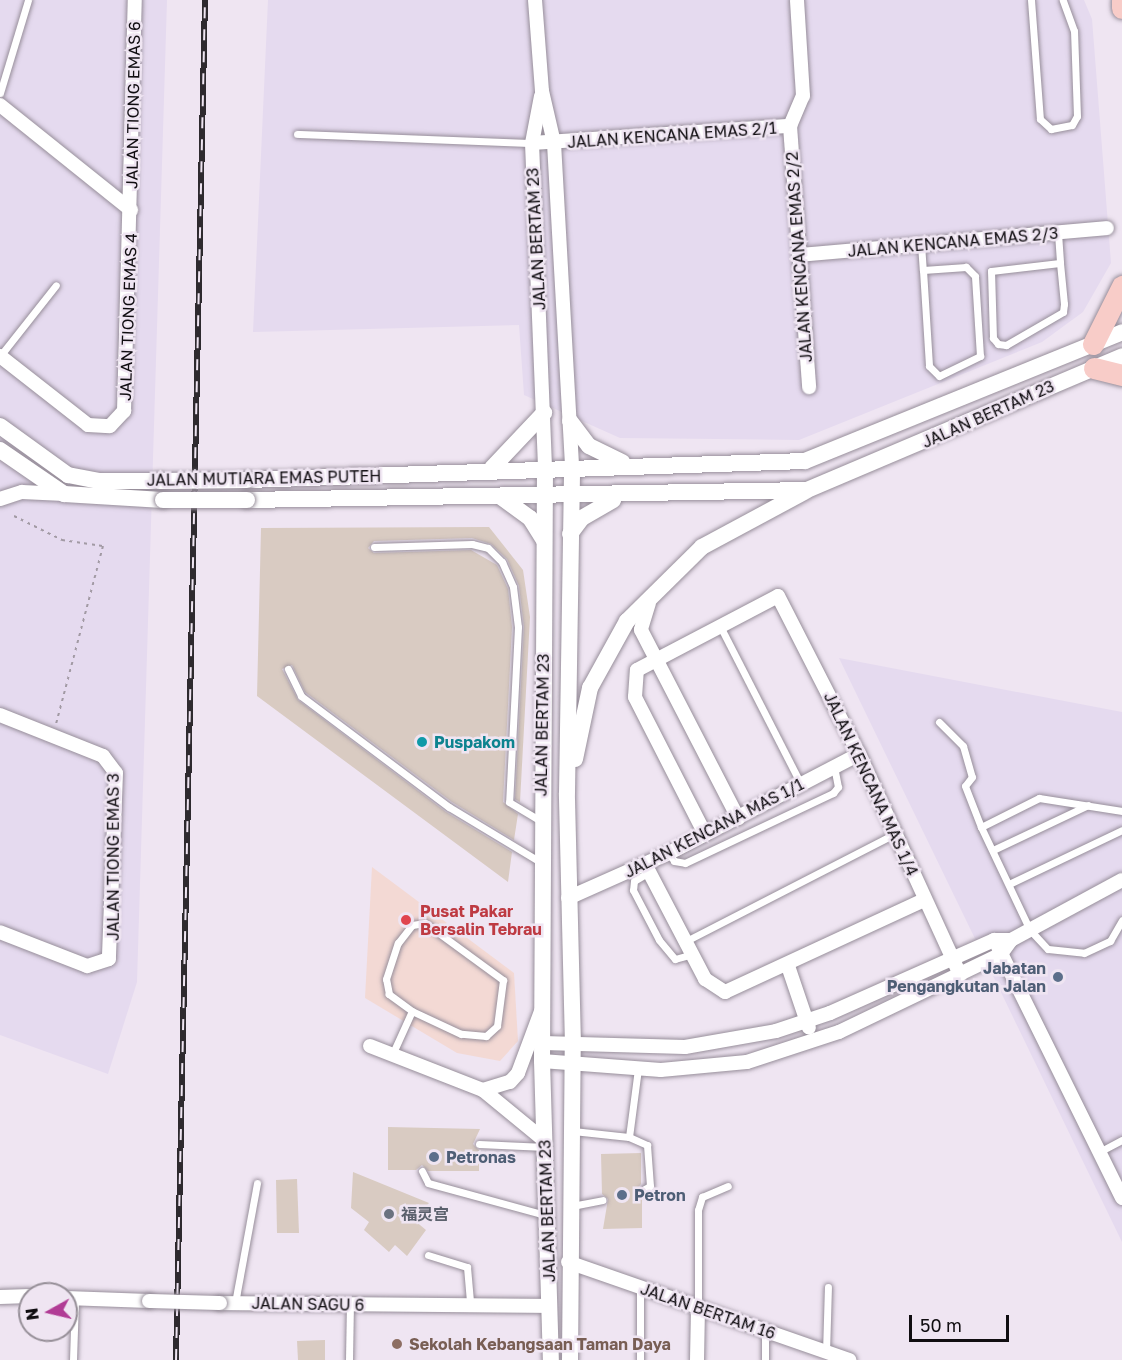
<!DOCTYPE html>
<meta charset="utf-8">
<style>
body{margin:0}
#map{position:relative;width:1122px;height:1360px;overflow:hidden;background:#efe5f2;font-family:"Golos Text","Noto Sans SC",sans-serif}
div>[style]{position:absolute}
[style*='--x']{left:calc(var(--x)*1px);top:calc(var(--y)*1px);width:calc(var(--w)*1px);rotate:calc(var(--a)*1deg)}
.industrial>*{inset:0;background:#e5daef}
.medical>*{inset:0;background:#f3d9d4}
.building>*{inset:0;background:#d9cbc2}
.path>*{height:2px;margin-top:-1px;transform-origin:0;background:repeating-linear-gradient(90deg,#a29aa4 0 3px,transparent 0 7.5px)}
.roads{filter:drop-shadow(0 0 2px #978e9a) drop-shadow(0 0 2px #978e9a)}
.service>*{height:7px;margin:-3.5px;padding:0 3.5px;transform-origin:3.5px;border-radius:3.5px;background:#fff}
.minor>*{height:14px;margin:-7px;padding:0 7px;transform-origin:7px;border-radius:7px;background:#fff}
.tertiary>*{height:16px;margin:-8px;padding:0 8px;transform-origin:8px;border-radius:8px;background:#fff}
.trunk>*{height:21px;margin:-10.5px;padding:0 10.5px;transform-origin:10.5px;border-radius:10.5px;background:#f8ccc8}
.rail>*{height:6px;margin-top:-3px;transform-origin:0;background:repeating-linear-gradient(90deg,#efe5f2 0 11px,#2e2a2f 0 22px);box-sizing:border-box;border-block:2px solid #2e2a2f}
.bridges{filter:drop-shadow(0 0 2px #978e9a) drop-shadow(0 0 2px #978e9a)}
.minor-bridge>*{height:14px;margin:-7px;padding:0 7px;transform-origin:7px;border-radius:7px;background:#fff}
.tertiary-bridge>*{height:16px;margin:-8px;padding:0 8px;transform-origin:8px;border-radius:8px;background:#fff}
.dots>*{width:16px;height:16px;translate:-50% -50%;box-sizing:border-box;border:3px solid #efe5f2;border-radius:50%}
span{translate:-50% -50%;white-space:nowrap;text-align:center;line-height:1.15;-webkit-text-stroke:5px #efe5f2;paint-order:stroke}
.street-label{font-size:16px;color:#100d11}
.culture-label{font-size:16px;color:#0d838f;font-weight:700}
.left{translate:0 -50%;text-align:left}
.health-label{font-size:16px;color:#be3a42;font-weight:700}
.service-label{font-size:16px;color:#4e5e75;font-weight:700}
.right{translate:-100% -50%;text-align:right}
.worship-label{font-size:16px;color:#5b616d;font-weight:700}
.education-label{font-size:16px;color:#785e54;font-weight:700}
.north{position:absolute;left:18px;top:1282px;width:60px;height:60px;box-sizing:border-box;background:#efe5f2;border:2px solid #968f98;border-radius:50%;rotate:262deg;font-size:16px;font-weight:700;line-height:24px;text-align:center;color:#100d11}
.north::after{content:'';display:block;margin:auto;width:21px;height:27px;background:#b13c95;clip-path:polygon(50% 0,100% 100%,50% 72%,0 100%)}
.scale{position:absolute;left:909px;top:1315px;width:100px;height:27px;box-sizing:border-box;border:3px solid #100d11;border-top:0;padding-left:8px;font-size:18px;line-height:21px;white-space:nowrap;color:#100d11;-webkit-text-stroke:4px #efe5f2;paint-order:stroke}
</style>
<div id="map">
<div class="industrial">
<div style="clip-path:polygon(0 0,167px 0,137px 982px,108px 1074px,0 1035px)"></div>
<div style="clip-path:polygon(268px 0,1084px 0,1092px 19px,1111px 263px,1083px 312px,1042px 342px,799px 440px,620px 438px,524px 395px,519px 325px,253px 332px)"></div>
<div style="clip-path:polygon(839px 658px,1122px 712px,1122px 1242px)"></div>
</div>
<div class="medical">
<div style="clip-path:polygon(372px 867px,514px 973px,518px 1041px,500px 1061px,457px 1053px,365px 998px)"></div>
</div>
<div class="building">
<div style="clip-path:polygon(489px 527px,523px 570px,530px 617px,520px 802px,515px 799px,524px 627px,519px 586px,507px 559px,491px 544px,472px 538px,374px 541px,368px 548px,374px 553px,471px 550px,497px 565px,508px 589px,512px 627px,503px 802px,518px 814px,514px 840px,452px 802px,305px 692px,292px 665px,282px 669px,298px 700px,446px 812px,512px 852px,508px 882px,257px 696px,261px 528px)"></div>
<div style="clip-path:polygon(388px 1127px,480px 1129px,473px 1144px,479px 1150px,479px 1171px,428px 1171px,422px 1165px,416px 1170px,388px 1170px)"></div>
<div style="clip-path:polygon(641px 1153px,641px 1184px,635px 1191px,642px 1197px,642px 1228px,603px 1229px,608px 1199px,602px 1194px,601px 1154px)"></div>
<div style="clip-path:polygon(353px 1172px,429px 1203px,414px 1220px,426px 1230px,407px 1256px,395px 1245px,389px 1252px,364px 1230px,369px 1222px,351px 1208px)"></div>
<div style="clip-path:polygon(297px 1179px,299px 1233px,277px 1233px,276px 1180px)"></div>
<div style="clip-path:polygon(325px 1340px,325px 1360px,298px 1360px,297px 1341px)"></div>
</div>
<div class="path">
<div style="--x:14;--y:516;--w:54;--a:26.6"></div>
<div style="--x:62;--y:540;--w:41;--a:8.3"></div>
<div style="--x:103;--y:546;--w:184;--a:104.8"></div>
</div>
<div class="roads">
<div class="service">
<div style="--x:1031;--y:0;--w:119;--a:85.7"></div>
<div style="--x:1040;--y:119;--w:15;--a:42"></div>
<div style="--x:1051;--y:129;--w:21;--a:-11"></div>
<div style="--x:1072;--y:125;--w:10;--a:-61"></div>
<div style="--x:1077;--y:116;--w:85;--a:-92"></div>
<div style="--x:1074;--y:31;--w:33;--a:-110"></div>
<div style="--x:0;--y:93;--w:97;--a:-73.2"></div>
<div style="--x:297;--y:134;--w:235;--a:2.2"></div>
<div style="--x:1058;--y:233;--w:30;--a:86"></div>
<div style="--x:1060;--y:263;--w:41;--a:84.4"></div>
<div style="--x:1064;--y:304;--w:8;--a:97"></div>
<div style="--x:1063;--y:312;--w:66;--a:149.9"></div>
<div style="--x:1006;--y:345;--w:8;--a:-173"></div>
<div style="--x:998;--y:344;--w:8;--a:-130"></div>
<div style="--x:993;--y:338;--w:67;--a:-91.7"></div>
<div style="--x:991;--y:271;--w:69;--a:-6.6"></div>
<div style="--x:921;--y:244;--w:26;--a:86"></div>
<div style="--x:923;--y:270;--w:96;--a:86.4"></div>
<div style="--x:929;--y:366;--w:14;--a:45"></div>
<div style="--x:939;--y:376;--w:46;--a:-26"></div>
<div style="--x:980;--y:356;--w:80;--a:-93.6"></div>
<div style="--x:975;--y:276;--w:13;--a:-135"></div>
<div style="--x:966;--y:267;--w:43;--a:176"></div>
<div style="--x:0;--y:356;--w:90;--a:-51.7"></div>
<div style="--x:374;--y:547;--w:98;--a:-1.8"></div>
<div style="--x:472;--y:544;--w:16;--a:14"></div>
<div style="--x:488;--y:548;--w:20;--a:45"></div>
<div style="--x:502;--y:562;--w:27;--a:66"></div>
<div style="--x:513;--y:587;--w:40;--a:82.9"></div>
<div style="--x:518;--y:627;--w:175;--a:92.9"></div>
<div style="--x:509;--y:802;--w:39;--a:31"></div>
<div style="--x:720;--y:626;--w:178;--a:62.9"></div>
<div style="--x:288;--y:669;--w:30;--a:64"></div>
<div style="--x:301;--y:696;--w:185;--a:36.9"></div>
<div style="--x:449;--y:807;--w:109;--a:31.1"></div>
<div style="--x:939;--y:722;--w:34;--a:45"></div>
<div style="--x:963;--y:746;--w:32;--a:74"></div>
<div style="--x:972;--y:777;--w:11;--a:128"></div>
<div style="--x:965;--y:786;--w:44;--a:68.7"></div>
<div style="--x:1122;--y:811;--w:84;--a:-171.1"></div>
<div style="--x:1039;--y:798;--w:65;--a:153.4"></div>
<div style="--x:981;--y:827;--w:114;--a:64.6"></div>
<div style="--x:1030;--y:930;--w:26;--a:47"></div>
<div style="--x:1048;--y:949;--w:36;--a:6"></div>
<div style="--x:1084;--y:953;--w:29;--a:-25"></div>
<div style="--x:1110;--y:941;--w:24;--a:-60"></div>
<div style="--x:993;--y:850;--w:105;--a:-25.3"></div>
<div style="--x:669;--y:853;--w:9;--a:58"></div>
<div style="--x:674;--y:861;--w:11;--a:10"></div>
<div style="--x:685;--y:863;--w:164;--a:-25.3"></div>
<div style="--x:833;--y:793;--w:8;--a:-50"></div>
<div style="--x:838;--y:787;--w:20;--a:-101"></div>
<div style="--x:649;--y:872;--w:17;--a:149"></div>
<div style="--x:634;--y:881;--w:9;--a:96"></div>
<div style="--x:633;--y:890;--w:56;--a:62.5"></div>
<div style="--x:659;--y:940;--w:25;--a:50"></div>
<div style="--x:675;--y:959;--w:18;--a:-16"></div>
<div style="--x:1009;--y:884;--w:125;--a:-25.5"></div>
<div style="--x:686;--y:941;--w:234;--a:-27.2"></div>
<div style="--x:392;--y:1055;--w:48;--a:-65.6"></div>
<div style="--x:412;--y:1011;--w:29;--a:-144"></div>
<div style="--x:389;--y:994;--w:15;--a:-101"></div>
<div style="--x:386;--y:979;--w:38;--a:-72"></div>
<div style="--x:398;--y:943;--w:23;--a:-52"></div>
<div style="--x:412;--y:925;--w:13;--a:-9"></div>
<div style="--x:425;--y:923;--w:97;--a:36.2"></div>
<div style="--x:503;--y:980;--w:46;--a:97.4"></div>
<div style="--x:497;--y:1026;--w:15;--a:138"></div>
<div style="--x:486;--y:1036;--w:25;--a:-175"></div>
<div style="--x:461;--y:1034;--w:54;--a:-154.9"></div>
<div style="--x:573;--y:1131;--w:56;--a:6.1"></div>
<div style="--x:629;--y:1137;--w:20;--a:24"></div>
<div style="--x:647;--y:1145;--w:41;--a:85.8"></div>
<div style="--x:650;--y:1186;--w:10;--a:151"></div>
<div style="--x:629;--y:1137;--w:69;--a:-82.5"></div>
<div style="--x:479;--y:1144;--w:66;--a:2.6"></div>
<div style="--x:1099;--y:1152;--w:26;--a:-28"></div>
<div style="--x:422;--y:1171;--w:13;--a:63"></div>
<div style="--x:428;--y:1183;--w:121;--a:15.3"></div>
<div style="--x:572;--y:1206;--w:31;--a:-11"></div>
<div style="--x:428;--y:1255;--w:41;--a:17.1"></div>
<div style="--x:467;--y:1267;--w:38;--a:85"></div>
<div style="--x:640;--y:1288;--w:72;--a:90"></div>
<div style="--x:235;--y:1303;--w:122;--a:-79.6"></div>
<div style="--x:698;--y:1308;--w:98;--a:-90"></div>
<div style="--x:698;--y:1210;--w:14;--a:-73"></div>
<div style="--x:702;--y:1197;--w:28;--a:-23"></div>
<div style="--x:826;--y:1353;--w:66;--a:-88.3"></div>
<div style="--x:73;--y:1360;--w:61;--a:-88.1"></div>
<div style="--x:349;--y:1360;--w:56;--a:-89"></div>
<div style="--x:765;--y:1360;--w:29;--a:-90"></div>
</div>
<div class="minor">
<div style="--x:535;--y:0;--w:91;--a:85.6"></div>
<div style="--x:542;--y:91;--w:53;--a:77"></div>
<div style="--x:554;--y:143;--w:324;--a:86.8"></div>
<div style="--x:541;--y:96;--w:48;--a:100.8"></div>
<div style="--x:532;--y:143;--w:325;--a:87.7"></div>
<div style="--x:0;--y:105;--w:168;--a:38.7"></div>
<div style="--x:790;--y:126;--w:262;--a:85.8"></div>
<div style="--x:532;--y:143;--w:259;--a:-3.8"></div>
<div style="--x:790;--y:126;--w:33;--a:-67"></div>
<div style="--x:803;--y:96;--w:96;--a:-93.6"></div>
<div style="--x:799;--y:255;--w:309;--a:-5"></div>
<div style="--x:0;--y:356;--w:112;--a:38.1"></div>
<div style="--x:88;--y:425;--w:22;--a:3"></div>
<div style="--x:110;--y:426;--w:21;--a:-47"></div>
<div style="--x:124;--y:411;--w:411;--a:-88.5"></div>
<div style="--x:0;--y:499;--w:23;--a:-18"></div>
<div style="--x:22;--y:492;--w:42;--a:2.7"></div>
<div style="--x:649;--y:603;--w:28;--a:107"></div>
<div style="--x:641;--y:630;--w:212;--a:62.7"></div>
<div style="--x:0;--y:715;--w:111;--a:21.7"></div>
<div style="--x:103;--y:756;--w:21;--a:53"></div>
<div style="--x:116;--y:773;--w:186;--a:92.2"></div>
<div style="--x:109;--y:959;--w:23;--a:162"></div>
<div style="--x:87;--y:966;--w:93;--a:-158.7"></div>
<div style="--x:705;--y:834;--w:154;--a:-117.1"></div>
<div style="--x:635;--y:697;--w:27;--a:-86"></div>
<div style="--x:637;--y:670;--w:159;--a:-27.7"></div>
<div style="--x:778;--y:596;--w:178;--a:62.9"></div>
<div style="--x:859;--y:754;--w:243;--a:65.4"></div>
<div style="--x:645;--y:864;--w:130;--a:62.4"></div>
<div style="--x:705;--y:979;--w:24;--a:33"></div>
<div style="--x:725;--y:992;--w:219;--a:-24.8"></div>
<div style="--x:568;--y:898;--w:111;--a:-24"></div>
<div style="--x:669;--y:853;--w:214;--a:-27.5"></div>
<div style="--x:998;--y:947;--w:280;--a:63.7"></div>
<div style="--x:788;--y:966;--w:65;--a:71.3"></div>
<div style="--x:543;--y:1043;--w:142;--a:1.6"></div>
<div style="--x:685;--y:1047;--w:92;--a:-10"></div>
<div style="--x:776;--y:1031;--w:57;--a:-18.4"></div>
<div style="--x:830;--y:1013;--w:180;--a:-24"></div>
<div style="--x:994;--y:940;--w:17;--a:0"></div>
<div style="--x:1011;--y:940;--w:126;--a:-28.4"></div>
<div style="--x:370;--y:1046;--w:121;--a:21.3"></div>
<div style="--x:483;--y:1090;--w:80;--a:39.4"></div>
<div style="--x:542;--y:1061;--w:119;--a:4.3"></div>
<div style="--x:661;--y:1070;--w:86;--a:-5.3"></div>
<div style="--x:747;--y:1062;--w:97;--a:-18.1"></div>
<div style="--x:839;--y:1032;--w:180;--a:-25.7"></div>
<div style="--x:1001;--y:954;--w:17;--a:-54"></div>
<div style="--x:483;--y:1090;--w:28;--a:-17"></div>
<div style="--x:510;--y:1082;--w:12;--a:-48"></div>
<div style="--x:518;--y:1073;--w:66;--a:-69.6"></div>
<div style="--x:568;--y:1262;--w:298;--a:19.2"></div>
<div style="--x:0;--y:1297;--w:30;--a:-2"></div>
<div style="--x:66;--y:1298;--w:83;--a:2.1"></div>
<div style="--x:220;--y:1303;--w:329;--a:0.5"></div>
<div style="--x:697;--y:1360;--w:52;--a:-88.9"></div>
</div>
<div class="tertiary">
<div style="--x:570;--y:421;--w:31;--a:53"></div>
<div style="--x:589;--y:446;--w:37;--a:26"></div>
<div style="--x:0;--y:426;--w:84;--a:35.8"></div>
<div style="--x:68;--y:475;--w:31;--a:11"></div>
<div style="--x:98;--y:481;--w:62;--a:0"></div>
<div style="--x:0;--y:450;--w:78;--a:34.5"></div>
<div style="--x:64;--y:494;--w:99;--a:3.5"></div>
<div style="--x:492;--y:468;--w:76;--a:-46.6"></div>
<div style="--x:545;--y:468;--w:593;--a:90.29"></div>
<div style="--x:542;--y:1061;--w:299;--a:88.3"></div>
<div style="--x:247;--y:480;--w:558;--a:-1.95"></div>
<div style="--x:805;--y:461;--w:342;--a:-22.1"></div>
<div style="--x:501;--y:497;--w:36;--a:36"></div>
<div style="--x:530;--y:518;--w:26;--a:58"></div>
<div style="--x:247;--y:500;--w:560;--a:-1.02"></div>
<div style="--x:807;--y:490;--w:342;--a:-23"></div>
<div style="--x:570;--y:534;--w:20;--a:-53"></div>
<div style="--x:582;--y:518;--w:36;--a:-30"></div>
<div style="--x:575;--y:759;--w:73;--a:-78.1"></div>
<div style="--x:590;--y:688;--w:77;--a:-61.1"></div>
<div style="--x:627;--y:621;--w:105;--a:-44.6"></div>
<div style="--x:702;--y:547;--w:116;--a:-28.3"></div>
<div style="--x:570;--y:1360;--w:315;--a:-89.5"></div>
<div style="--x:573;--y:1045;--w:252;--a:-91.4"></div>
<div style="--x:567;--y:793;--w:326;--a:-89.1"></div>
</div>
<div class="trunk">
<div style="--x:1122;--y:0;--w:8;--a:90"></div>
<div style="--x:1093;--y:344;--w:65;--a:-63.4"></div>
<div style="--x:1094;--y:368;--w:29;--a:14"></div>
</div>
</div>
<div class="rail">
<div style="--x:176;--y:1360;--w:1360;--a:-88.78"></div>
</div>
<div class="bridges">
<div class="minor-bridge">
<div style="--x:149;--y:1301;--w:71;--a:1.6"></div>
</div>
<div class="tertiary-bridge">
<div style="--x:160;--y:481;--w:87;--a:-0.7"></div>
<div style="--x:163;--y:500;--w:84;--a:0"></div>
</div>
</div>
<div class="dots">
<div style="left:422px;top:742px;background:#0f9aa8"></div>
<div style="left:406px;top:920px;background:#e0444e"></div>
<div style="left:1058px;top:977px;background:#5c6f8a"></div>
<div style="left:434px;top:1157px;background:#5c6f8a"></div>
<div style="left:622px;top:1195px;background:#5c6f8a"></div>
<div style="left:389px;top:1214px;background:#6b7280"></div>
<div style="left:397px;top:1344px;background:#8d6e63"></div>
</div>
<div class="street-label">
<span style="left:133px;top:105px;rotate:-89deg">JALAN TIONG EMAS 6</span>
<span style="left:672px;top:135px;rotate:-4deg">JALAN KENCANA EMAS 2/1</span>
<span style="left:536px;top:239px;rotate:-93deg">JALAN BERTAM 23</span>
<span style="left:953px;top:242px;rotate:-5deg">JALAN KENCANA EMAS 2/3</span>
<span style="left:799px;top:257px;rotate:-94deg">JALAN KENCANA EMAS 2/2</span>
<span style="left:128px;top:317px;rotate:-88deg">JALAN TIONG EMAS 4</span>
<span style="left:988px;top:414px;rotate:-24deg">JALAN BERTAM 23</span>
<span style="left:264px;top:478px;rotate:-1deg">JALAN MUTIARA EMAS PUTEH</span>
<span style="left:542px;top:725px;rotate:-89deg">JALAN BERTAM 23</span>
<span style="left:871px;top:784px;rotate:65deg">JALAN KENCANA MAS 1/4</span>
<span style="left:714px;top:828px;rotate:-27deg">JALAN KENCANA MAS 1/1</span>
<span style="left:113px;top:857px;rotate:-90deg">JALAN TIONG EMAS 3</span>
<span style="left:547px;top:1211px;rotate:-92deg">JALAN BERTAM 23</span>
<span style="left:308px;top:1304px;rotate:1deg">JALAN SAGU 6</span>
<span style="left:708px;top:1311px;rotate:19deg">JALAN BERTAM 16</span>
</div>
<div class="culture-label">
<span class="left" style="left:434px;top:742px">Puspakom</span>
</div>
<div class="health-label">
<span class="left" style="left:420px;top:920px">Pusat Pakar<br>Bersalin Tebrau</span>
</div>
<div class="service-label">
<span class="right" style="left:1046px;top:977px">Jabatan<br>Pengangkutan Jalan</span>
<span class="left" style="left:446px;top:1157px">Petronas</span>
<span class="left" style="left:634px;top:1195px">Petron</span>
</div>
<div class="worship-label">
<span class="left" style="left:401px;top:1214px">福灵宫</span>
</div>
<div class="education-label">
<span class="left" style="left:409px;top:1344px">Sekolah Kebangsaan Taman Daya</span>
</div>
<div class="north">N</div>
<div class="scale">50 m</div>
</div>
